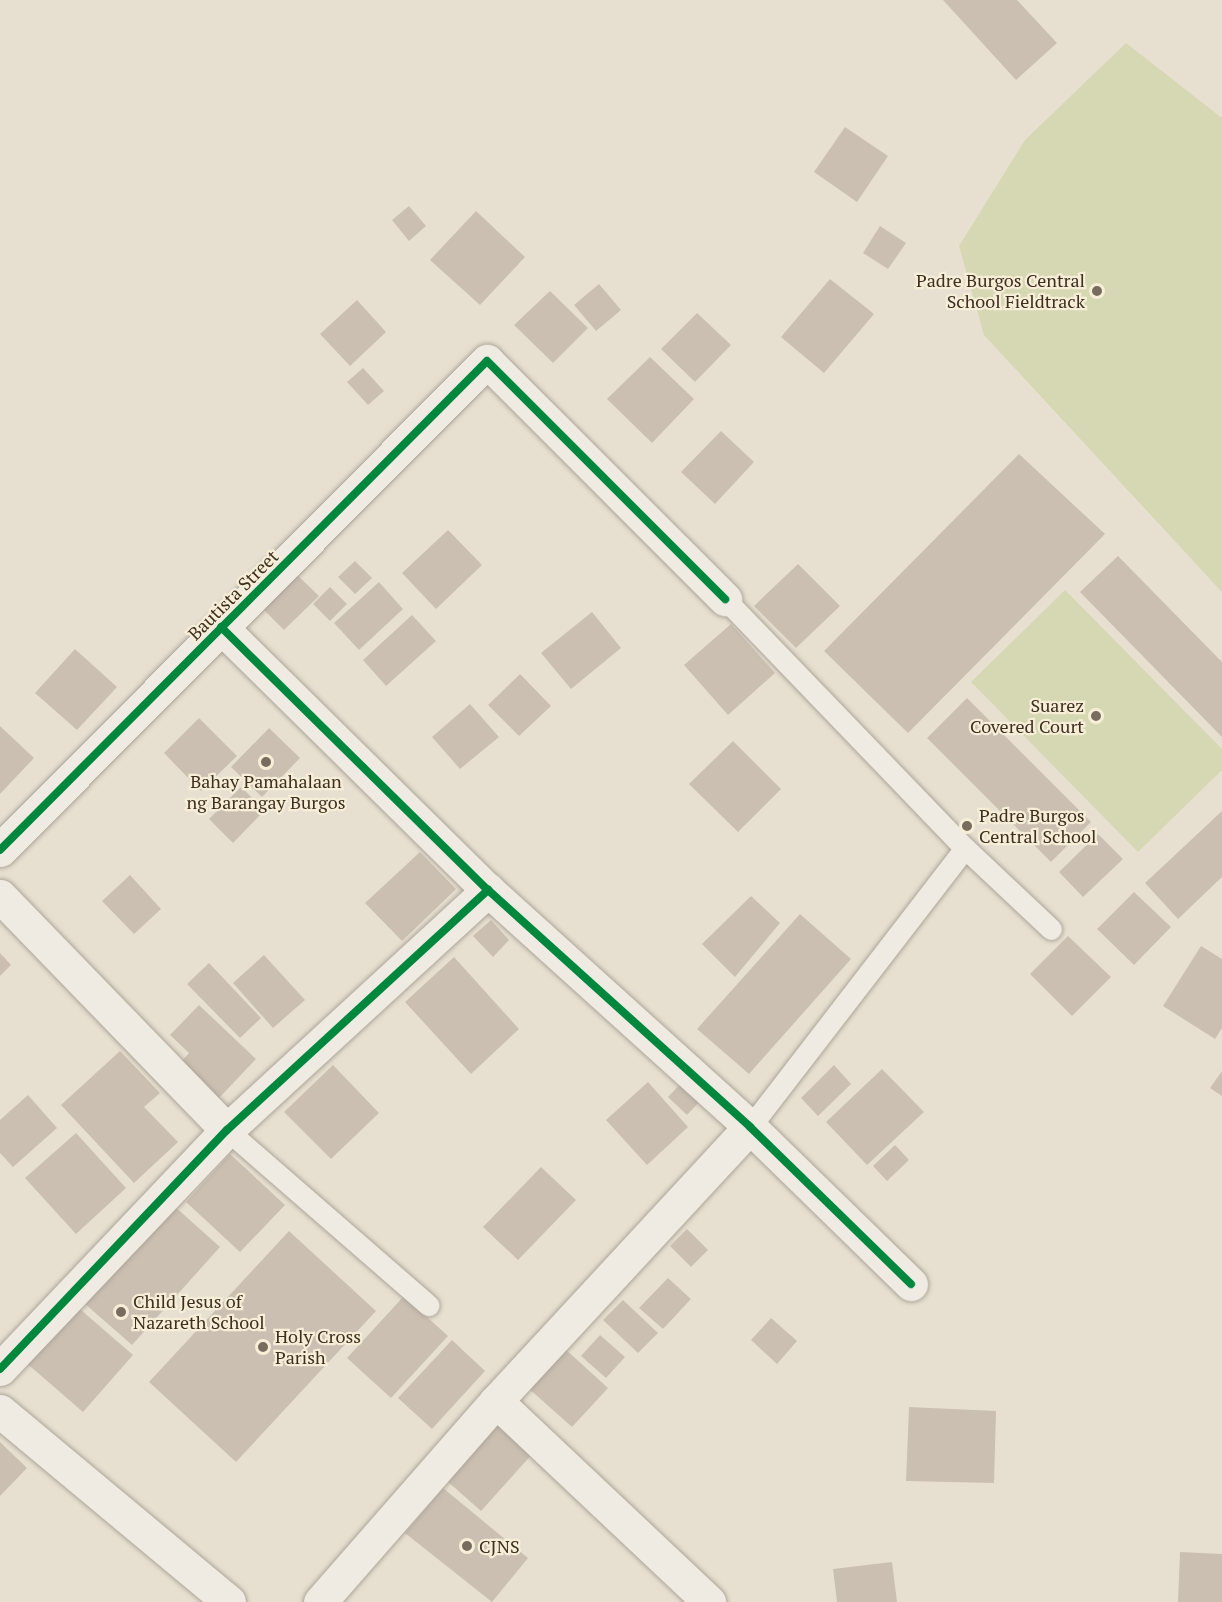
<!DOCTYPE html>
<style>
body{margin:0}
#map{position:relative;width:1222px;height:1602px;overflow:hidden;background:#e7e0d1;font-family:"PT Serif",serif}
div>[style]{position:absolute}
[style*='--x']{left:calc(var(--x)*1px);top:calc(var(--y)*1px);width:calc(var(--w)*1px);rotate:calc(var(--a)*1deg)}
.green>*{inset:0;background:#d6d7b3}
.building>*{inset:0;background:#cbbfb2}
.roads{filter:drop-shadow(0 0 2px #ada599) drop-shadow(0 0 2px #ada599)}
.service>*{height:21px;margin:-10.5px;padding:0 10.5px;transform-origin:10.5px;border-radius:10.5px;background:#efebe3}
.minor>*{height:33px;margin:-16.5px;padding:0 16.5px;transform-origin:16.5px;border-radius:16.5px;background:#efebe3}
.cycleway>*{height:8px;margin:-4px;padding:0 4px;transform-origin:4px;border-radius:4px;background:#00873e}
.dots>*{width:16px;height:16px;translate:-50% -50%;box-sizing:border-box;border:3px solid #f7eed8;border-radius:50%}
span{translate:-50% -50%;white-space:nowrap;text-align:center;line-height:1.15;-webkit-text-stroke:4.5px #f7eed8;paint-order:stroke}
.poi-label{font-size:18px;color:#3d2e20}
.right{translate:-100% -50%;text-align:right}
.left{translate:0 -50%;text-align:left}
.street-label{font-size:18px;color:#3d2e20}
</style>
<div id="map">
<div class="green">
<div style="clip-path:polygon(1126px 43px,1222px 118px,1222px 592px,984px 335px,959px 246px,1025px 140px)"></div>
<div style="clip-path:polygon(1065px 590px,1222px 749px,1222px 770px,1138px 852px,971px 682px)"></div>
</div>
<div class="building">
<div style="clip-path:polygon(943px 0,1017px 0,1057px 43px,1016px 80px)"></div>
<div style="clip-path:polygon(845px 127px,888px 156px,857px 202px,814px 172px)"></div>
<div style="clip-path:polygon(409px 206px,426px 226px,409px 241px,392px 220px)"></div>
<div style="clip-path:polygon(476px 211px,525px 257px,480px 305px,430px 260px)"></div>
<div style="clip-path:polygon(880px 226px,906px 243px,888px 269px,863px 253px)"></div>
<div style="clip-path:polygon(830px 279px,874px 314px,824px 373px,781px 337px)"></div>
<div style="clip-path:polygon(599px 284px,621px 310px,596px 331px,574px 305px)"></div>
<div style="clip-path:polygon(550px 291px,588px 328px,553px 363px,514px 325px)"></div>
<div style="clip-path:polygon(357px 300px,386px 332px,350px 366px,320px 334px)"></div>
<div style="clip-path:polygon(697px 313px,731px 345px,695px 382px,661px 349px)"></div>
<div style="clip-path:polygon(650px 357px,694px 399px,652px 443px,607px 399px)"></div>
<div style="clip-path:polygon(363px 368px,384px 391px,368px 405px,347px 382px)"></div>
<div style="clip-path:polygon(721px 431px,754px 462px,715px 504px,681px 472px)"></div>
<div style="clip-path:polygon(1019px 454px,1105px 534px,908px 733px,824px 651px)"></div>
<div style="clip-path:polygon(448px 530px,482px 565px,436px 609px,402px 573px)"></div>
<div style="clip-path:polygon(1118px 556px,1222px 662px,1222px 737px,1080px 592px)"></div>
<div style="clip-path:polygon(355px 561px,372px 578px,355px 594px,338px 577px)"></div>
<div style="clip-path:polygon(798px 564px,840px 606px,796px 648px,754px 606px)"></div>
<div style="clip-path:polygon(288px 566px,319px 596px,284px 630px,253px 599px)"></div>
<div style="clip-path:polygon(379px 582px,403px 609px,359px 650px,334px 623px)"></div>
<div style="clip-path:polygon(330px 587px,347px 604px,330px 621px,313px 604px)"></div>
<div style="clip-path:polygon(592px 612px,621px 648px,571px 689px,541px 653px)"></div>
<div style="clip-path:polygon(412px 615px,436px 641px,386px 686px,363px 660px)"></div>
<div style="clip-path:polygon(731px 624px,775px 673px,728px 715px,684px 665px)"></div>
<div style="clip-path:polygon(75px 649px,117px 687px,77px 730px,35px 693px)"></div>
<div style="clip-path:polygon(520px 674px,551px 706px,519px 736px,488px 705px)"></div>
<div style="clip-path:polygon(967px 698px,1091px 822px,1051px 862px,927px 738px)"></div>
<div style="clip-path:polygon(470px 704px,499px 737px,460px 769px,432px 737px)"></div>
<div style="clip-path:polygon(199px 718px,237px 756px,201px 791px,164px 753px)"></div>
<div style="clip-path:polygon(0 726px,34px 758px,0 794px)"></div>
<div style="clip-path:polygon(269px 728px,300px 758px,262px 797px,231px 767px)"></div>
<div style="clip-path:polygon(733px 741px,781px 789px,738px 832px,689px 784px)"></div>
<div style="clip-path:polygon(241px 787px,265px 810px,233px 843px,209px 819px)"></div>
<div style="clip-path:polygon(1222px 811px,1222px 877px,1178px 919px,1145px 883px)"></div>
<div style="clip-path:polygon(1098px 834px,1123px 859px,1083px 897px,1059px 872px)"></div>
<div style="clip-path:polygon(420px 852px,456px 889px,402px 941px,365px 903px)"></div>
<div style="clip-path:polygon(130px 875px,161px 909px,134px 934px,102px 901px)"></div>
<div style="clip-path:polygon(1134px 892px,1171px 927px,1134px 965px,1097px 929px)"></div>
<div style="clip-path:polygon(751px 896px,780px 923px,735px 977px,702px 944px)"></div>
<div style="clip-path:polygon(800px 914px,851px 959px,749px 1074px,697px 1029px)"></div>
<div style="clip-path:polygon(491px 920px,509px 940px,493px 957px,473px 936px)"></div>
<div style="clip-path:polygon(1068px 936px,1111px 977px,1072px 1016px,1030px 974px)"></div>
<div style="clip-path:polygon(1201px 946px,1222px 959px,1222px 1028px,1215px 1039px,1163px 1006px)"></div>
<div style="clip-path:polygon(0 953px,11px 965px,0 976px)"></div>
<div style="clip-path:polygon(264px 955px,305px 1000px,273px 1028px,233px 983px)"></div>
<div style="clip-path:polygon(454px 957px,519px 1029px,471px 1074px,405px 1002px)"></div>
<div style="clip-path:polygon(209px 963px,261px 1018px,240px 1038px,187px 984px)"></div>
<div style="clip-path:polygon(199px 1005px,256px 1059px,219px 1098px,181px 1062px,189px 1053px,170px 1035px)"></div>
<div style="clip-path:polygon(120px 1051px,160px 1093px,144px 1107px,178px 1142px,134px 1183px,61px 1105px)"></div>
<div style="clip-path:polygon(333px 1065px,379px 1113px,331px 1159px,284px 1112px)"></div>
<div style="clip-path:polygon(834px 1065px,851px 1084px,818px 1116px,801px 1098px)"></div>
<div style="clip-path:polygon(882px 1069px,924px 1112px,867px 1165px,826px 1122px)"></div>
<div style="clip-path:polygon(1222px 1071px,1222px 1096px,1210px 1088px)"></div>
<div style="clip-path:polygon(686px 1078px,705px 1096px,687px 1115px,668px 1097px)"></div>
<div style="clip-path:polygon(648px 1082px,688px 1127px,647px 1165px,606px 1120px)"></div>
<div style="clip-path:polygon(28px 1095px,57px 1128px,13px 1167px,0 1153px,0 1120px)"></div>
<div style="clip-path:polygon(76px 1133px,126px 1188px,76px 1234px,25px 1178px)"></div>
<div style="clip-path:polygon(895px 1145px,909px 1160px,887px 1181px,873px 1166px)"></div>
<div style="clip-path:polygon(230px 1154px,285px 1205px,240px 1252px,186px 1202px)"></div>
<div style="clip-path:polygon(541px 1167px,576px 1200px,518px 1260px,483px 1227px)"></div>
<div style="clip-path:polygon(173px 1205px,220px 1247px,132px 1345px,84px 1303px)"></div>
<div style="clip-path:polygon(687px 1229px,708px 1250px,691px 1267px,670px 1246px)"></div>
<div style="clip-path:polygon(289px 1231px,376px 1311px,236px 1462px,149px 1382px)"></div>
<div style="clip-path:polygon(668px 1278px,691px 1299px,663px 1329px,639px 1308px)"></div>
<div style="clip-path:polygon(404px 1296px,448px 1336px,391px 1398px,347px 1358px)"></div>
<div style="clip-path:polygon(623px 1300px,658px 1333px,638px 1353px,603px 1320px)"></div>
<div style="clip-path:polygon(74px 1304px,133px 1355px,83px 1412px,24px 1361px)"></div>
<div style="clip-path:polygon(771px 1318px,797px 1341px,777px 1364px,751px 1340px)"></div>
<div style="clip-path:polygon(600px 1335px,625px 1357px,606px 1378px,581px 1356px)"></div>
<div style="clip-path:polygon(452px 1340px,485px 1371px,432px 1429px,398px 1398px)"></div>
<div style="clip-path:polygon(563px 1347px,608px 1388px,572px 1427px,527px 1387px)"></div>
<div style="clip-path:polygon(909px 1407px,996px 1411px,994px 1483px,906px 1481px)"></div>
<div style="clip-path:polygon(499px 1421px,534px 1452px,481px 1511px,446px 1480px)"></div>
<div style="clip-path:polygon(0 1442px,27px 1468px,0 1496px)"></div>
<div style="clip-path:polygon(443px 1488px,528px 1558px,492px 1602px,405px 1533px)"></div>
<div style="clip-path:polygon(1180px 1552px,1222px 1554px,1222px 1602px,1178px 1602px)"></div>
<div style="clip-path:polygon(892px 1562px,897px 1602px,837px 1602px,833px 1569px)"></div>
</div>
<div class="roads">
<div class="service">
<div style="--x:725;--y:599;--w:346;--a:46.1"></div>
<div style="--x:965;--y:848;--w:118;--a:43.3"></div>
<div style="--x:750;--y:1127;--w:352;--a:-52.4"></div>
<div style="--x:227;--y:1130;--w:267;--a:41"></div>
</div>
<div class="minor">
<div style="--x:221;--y:627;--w:375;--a:44.6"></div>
<div style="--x:488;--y:890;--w:353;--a:42.1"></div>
<div style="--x:750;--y:1127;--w:225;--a:44.3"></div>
<div style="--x:0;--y:850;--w:690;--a:-45.12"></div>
<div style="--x:487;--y:361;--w:337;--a:45"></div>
<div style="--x:0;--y:896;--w:326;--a:45.9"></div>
<div style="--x:0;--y:1369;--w:330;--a:-46.5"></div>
<div style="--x:227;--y:1130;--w:355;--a:-42.6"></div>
<div style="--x:496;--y:1401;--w:293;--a:43.3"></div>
<div style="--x:0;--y:1411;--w:298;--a:39.8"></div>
<div style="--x:320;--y:1602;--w:267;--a:-48.8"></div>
<div style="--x:496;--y:1401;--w:374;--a:-47.2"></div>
</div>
</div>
<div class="cycleway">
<div style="--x:221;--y:627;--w:375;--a:44.6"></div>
<div style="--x:488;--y:890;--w:353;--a:42.1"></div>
<div style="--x:750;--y:1127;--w:225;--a:44.3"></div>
<div style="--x:0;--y:850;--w:690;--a:-45.12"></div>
<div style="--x:487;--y:361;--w:337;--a:45"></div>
<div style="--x:0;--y:1369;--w:330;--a:-46.5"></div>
<div style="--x:227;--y:1130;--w:355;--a:-42.6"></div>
</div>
<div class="dots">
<div style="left:1097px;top:291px;background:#786c5e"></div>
<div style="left:1096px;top:716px;background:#786c5e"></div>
<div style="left:266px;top:762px;background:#786c5e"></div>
<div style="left:967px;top:826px;background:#786c5e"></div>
<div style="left:121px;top:1312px;background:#786c5e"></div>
<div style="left:263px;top:1347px;background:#786c5e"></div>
<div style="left:467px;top:1546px;background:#786c5e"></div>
</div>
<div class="poi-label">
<span class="right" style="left:1085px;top:291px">Padre Burgos Central<br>School Fieldtrack</span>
<span class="right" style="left:1084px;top:716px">Suarez<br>Covered Court</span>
<span style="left:266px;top:792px">Bahay Pamahalaan<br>ng Barangay Burgos</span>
<span class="left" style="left:979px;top:826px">Padre Burgos<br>Central School</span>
<span class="left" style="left:133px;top:1312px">Child Jesus of<br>Nazareth School</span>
<span class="left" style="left:275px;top:1347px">Holy Cross<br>Parish</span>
<span class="left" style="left:479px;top:1546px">CJNS</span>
</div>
<div class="street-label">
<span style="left:233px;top:595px;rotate:-45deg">Bautista Street</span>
</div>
</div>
